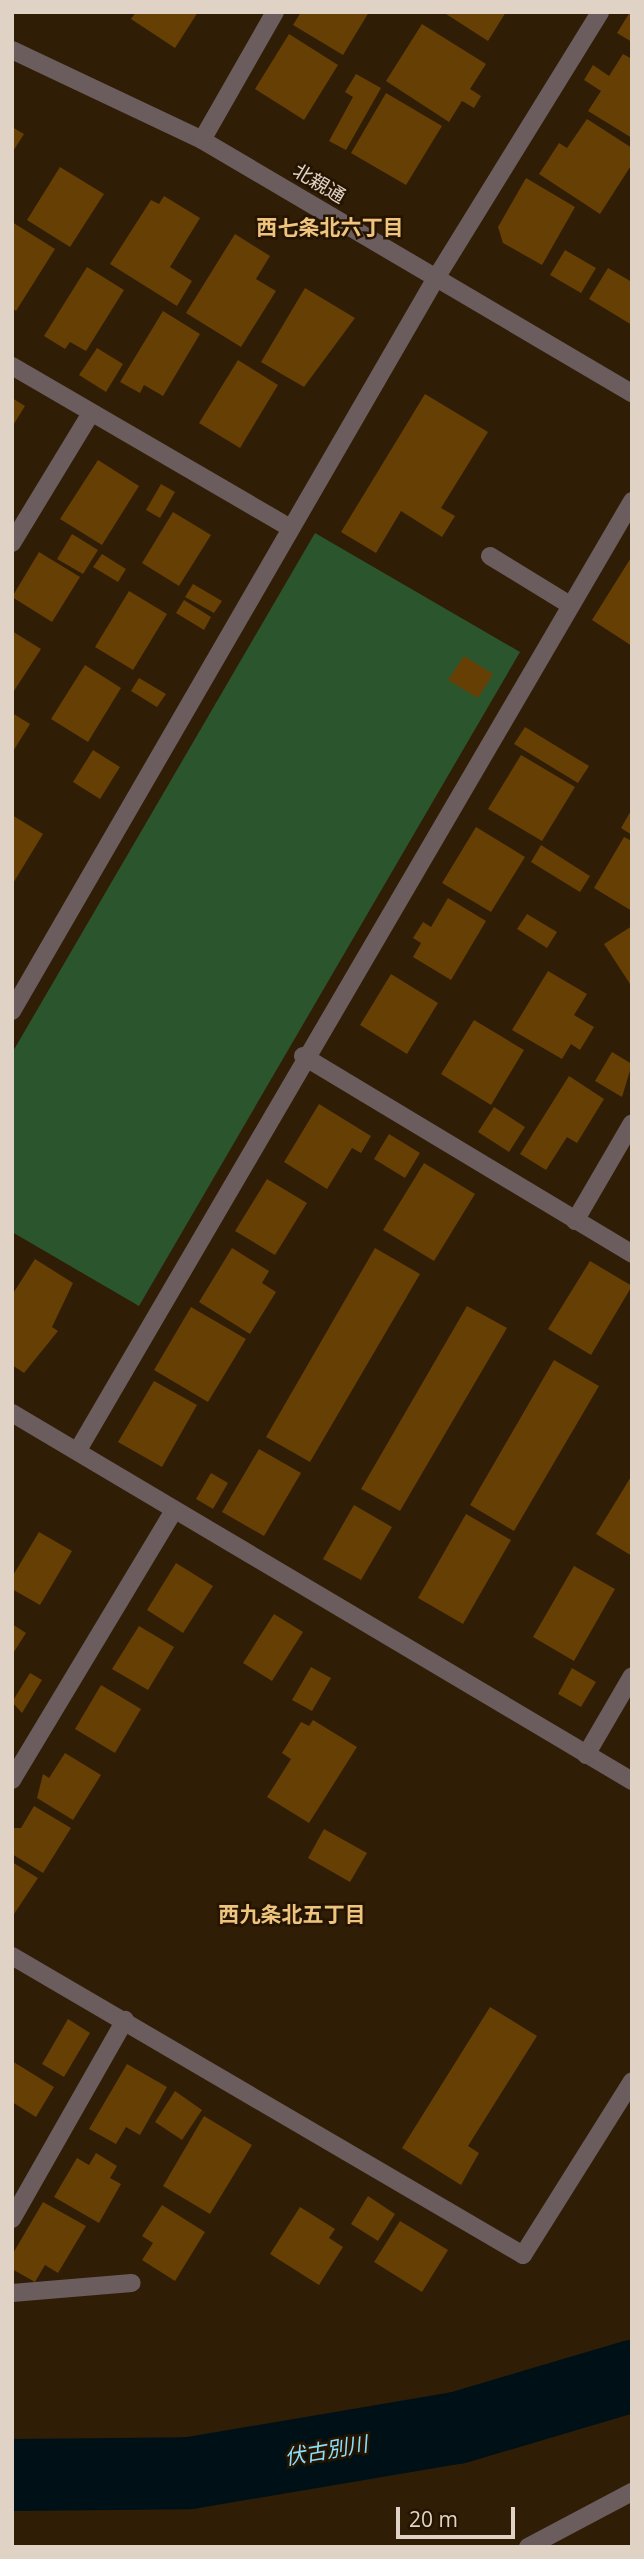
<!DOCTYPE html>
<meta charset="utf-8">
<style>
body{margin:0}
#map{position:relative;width:644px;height:2559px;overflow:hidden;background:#301d06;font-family:"Open Sans","Noto Sans JP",sans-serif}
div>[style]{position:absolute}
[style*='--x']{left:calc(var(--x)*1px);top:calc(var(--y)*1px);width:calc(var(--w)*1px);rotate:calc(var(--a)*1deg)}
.green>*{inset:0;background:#2b552c}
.river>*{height:72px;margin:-36px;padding:0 36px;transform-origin:36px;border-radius:36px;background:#001017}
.building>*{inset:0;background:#663f05}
.minor>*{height:18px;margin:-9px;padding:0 9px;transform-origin:9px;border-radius:9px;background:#6b5c5e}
span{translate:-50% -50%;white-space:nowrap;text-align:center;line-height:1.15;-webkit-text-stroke:5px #251400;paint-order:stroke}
.street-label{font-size:19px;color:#e0d3c6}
.neighbourhood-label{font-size:21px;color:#efc47f;font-weight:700}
.water-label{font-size:21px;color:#8adffc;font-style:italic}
.frame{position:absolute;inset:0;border:14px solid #e0d3c6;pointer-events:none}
.scale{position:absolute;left:396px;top:2507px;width:119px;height:32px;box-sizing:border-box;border:4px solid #e0d3c6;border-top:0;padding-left:9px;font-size:21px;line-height:24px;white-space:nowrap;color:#e0d3c6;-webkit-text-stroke:5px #251400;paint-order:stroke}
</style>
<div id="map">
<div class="green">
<div style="clip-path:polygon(315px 533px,520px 652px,139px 1306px,12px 1232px,12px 1053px)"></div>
</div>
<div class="river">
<div style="--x:12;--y:2475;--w:178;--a:-0.6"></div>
<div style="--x:190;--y:2473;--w:271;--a:-9.6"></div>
<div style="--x:457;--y:2428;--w:183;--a:-16.5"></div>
</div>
<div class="building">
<div style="clip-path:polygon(136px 12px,198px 12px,175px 48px,131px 19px)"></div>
<div style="clip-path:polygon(301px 12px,369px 12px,343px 55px,293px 25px)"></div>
<div style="clip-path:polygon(443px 12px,506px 12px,488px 41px)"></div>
<div style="clip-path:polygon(630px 12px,632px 12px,632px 42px,617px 33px)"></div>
<div style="clip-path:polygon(422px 24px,486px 64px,470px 89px,481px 96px,474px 108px,462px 101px,449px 122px,386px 81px)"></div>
<div style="clip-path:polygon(289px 34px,338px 65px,304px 120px,255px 89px)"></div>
<div style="clip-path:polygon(623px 54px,632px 59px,632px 138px,588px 111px,601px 91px,584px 80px,593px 65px,609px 76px)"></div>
<div style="clip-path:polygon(356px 74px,381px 88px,346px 150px,329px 141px,353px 97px,345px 92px)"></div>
<div style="clip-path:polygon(386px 93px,442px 126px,406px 185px,351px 153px)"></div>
<div style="clip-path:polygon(587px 119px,632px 148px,632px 164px,600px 214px,539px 174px,559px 143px,567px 148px)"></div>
<div style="clip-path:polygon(12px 127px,24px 134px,12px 153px)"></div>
<div style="clip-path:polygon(60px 167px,104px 194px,70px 247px,27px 220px)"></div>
<div style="clip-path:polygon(526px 178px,575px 207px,542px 265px,503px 243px,498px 227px)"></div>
<div style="clip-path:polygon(164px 196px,200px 218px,170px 267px,192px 281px,177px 306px,110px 264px,151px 200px,159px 204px)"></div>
<div style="clip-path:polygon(12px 222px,55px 249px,16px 311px,12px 308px)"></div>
<div style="clip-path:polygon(235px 234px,270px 256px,256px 279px,276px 291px,241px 347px,186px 313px)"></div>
<div style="clip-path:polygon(565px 250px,596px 268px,581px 293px,550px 275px)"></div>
<div style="clip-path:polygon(87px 267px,124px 290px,86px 351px,70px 342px,65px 349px,44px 336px)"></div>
<div style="clip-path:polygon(608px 268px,632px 282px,632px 325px,589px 299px)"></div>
<div style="clip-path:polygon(305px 288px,355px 318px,304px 387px,261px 362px)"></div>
<div style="clip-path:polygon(163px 311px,200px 334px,163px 396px,144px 385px,140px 393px,120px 382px)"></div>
<div style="clip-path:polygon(97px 348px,123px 364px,106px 392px,79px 375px)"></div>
<div style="clip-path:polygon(238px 360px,278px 385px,240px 448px,199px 423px)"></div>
<div style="clip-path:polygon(425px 394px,488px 432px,441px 508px,455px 516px,442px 537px,401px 511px,376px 553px,341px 532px)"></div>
<div style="clip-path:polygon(12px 398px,25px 406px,12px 427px)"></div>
<div style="clip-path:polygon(98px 460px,139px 486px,102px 545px,60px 519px)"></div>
<div style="clip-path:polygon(161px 484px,175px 492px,160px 518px,146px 510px)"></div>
<div style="clip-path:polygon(173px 512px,211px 535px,179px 586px,142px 563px)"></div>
<div style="clip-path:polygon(72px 534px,98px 550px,83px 574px,57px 559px)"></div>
<div style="clip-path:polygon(39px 552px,80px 577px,52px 622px,12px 597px)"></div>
<div style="clip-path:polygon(102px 554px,126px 569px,118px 582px,93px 567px)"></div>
<div style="clip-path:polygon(632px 556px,632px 646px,592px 620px)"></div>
<div style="clip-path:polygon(193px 584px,222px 601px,214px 613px,185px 597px)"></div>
<div style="clip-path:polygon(129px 591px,167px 614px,133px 670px,95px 647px)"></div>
<div style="clip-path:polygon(184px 600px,211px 617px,204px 630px,176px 613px)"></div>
<div style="clip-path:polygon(12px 631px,41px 649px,12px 694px)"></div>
<div style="clip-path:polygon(464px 656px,493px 674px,478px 698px,448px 680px)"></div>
<div style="clip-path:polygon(85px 665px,121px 688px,88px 742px,51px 719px)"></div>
<div style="clip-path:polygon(139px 678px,166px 694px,157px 707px,131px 691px)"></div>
<div style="clip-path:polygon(12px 713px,30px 724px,12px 753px)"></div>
<div style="clip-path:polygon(525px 727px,589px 766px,578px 783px,514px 744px)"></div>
<div style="clip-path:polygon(93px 750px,120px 767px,100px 799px,73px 782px)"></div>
<div style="clip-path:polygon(521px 755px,575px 787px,542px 841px,488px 809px)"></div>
<div style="clip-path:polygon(632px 809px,632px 835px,621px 828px)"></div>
<div style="clip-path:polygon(12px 815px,43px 834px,12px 885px)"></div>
<div style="clip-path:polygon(476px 827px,525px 857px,491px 912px,442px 883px)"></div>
<div style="clip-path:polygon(624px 837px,632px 841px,632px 911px,594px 888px)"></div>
<div style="clip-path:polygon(541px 845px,590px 876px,580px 892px,531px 862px)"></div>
<div style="clip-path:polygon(448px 898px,486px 921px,451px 980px,413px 957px,421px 943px,413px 938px,423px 922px,431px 927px)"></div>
<div style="clip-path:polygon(527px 914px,557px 932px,547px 948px,517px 929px)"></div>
<div style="clip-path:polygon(632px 926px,632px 987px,604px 944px)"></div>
<div style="clip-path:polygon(548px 971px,587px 994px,574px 1015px,594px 1027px,580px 1050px,571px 1044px,562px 1059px,512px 1030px)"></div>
<div style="clip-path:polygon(391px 974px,438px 1003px,407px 1054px,360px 1025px)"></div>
<div style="clip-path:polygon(474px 1020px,524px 1050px,491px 1105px,441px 1074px)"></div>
<div style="clip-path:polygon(612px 1052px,632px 1064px,622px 1097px,595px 1081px)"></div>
<div style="clip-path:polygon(569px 1076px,604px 1099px,577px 1143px,567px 1137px,546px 1170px,520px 1154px)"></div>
<div style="clip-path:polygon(319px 1104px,371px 1136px,361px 1153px,352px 1148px,327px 1189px,284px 1162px)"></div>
<div style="clip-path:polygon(494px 1107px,525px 1127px,509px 1152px,478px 1132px)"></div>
<div style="clip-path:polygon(389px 1134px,420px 1153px,405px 1178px,374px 1159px)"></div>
<div style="clip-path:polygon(424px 1163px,475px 1194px,434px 1261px,383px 1230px)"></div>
<div style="clip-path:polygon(267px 1179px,307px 1203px,275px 1255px,235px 1231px)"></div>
<div style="clip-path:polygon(232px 1248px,269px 1271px,262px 1283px,276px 1292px,250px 1334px,199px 1302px)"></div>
<div style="clip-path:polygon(375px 1248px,420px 1274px,310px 1462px,266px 1437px)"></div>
<div style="clip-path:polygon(35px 1259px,73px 1283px,52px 1327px,58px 1331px,24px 1373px,12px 1365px,12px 1295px)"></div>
<div style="clip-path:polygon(590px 1261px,632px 1286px,591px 1355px,548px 1329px)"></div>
<div style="clip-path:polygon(467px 1306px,507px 1328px,400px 1511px,361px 1489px)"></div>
<div style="clip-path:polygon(191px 1307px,246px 1339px,208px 1402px,154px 1370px)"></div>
<div style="clip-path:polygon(554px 1360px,599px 1386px,514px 1531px,470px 1505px)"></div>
<div style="clip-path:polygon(154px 1381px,197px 1405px,162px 1467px,118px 1442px)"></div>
<div style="clip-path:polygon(259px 1449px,301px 1473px,264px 1536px,222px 1512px)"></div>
<div style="clip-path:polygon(211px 1473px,228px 1483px,213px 1509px,196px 1499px)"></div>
<div style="clip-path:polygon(632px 1475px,632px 1556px,596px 1534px)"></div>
<div style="clip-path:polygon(354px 1505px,392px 1527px,361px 1580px,323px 1559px)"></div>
<div style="clip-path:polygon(466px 1514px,511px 1540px,463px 1624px,418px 1598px)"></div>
<div style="clip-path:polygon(39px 1532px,72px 1551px,40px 1605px,12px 1589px,12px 1577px)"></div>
<div style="clip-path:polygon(176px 1563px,213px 1586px,183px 1633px,147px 1610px)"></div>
<div style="clip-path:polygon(574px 1566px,615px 1589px,574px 1661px,533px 1637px)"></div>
<div style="clip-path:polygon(274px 1614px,303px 1632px,272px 1681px,243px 1663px)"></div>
<div style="clip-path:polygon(12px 1624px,26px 1633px,12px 1655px)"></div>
<div style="clip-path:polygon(139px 1626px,174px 1647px,148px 1690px,112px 1669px)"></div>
<div style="clip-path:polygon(311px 1667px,331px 1678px,312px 1711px,292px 1700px)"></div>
<div style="clip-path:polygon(572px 1668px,596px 1682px,581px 1707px,558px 1694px)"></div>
<div style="clip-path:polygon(30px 1673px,42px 1680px,22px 1713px,12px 1702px)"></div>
<div style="clip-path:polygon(101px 1685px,141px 1709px,115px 1753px,75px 1729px)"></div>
<div style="clip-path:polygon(313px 1720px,357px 1747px,309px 1823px,267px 1797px,291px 1759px,282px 1753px,301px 1722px,309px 1726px)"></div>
<div style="clip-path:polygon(65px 1753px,101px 1775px,73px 1820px,37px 1798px,43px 1774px,49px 1778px)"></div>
<div style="clip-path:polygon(34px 1806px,71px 1828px,43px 1873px,12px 1854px,12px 1828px,21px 1828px)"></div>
<div style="clip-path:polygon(324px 1829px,367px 1853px,350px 1882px,308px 1858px)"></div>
<div style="clip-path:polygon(12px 1862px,38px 1878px,12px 1917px)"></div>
<div style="clip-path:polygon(490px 2007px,537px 2036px,468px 2146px,479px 2153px,461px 2185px,402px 2148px)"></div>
<div style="clip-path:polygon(68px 2019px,90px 2033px,64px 2077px,42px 2064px)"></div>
<div style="clip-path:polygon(12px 2061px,54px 2087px,36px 2117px,12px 2102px)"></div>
<div style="clip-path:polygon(127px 2064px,167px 2087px,140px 2135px,126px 2127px,116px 2144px,89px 2129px)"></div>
<div style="clip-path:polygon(175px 2091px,202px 2110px,182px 2140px,155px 2122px)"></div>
<div style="clip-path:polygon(204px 2116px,252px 2145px,210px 2214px,163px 2186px)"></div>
<div style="clip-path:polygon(96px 2153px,117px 2166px,110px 2178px,121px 2184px,99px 2223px,54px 2197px,77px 2158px,89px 2165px)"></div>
<div style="clip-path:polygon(368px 2196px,395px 2214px,378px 2241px,351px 2224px)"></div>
<div style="clip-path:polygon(43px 2202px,86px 2226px,58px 2273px,45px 2265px,35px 2282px,12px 2269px,12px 2255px)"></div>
<div style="clip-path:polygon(162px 2205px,205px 2232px,175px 2281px,142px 2260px,153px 2243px,142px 2236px)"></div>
<div style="clip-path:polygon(300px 2207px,335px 2229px,329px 2238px,343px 2247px,319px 2285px,270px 2254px)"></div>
<div style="clip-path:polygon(400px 2221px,448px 2250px,422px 2292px,374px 2262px)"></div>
</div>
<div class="minor">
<div style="--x:12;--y:50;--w:210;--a:25.3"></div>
<div style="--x:202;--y:140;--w:499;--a:30.5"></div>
<div style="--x:202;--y:140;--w:147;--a:-60.3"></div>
<div style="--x:12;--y:366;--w:322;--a:30.2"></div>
<div style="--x:12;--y:543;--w:152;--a:-58.7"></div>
<div style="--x:490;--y:556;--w:94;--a:31.5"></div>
<div style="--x:12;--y:1011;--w:847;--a:-59.95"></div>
<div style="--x:436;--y:278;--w:312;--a:-58.3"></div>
<div style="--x:303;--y:1056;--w:384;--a:31"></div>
<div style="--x:575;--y:1221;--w:113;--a:-59.8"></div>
<div style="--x:12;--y:1413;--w:721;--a:30.69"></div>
<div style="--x:78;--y:1450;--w:1099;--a:-59.72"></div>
<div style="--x:586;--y:1755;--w:91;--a:-59.8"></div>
<div style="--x:12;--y:1780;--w:315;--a:-59"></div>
<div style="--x:12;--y:1956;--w:592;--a:30.33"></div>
<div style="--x:523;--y:2255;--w:205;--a:-57.9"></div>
<div style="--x:12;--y:2219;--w:229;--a:-60.4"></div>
<div style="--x:12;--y:2293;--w:120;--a:-4.8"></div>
<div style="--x:528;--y:2547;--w:118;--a:-27.9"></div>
</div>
<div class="street-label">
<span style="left:319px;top:184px;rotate:31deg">北親通</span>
</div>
<div class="neighbourhood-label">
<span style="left:330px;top:227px">西七条北六丁目</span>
<span style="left:292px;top:1914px">西九条北五丁目</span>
</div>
<div class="water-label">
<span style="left:326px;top:2450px;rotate:-10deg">伏古別川</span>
</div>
<div class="frame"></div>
<div class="scale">20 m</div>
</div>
